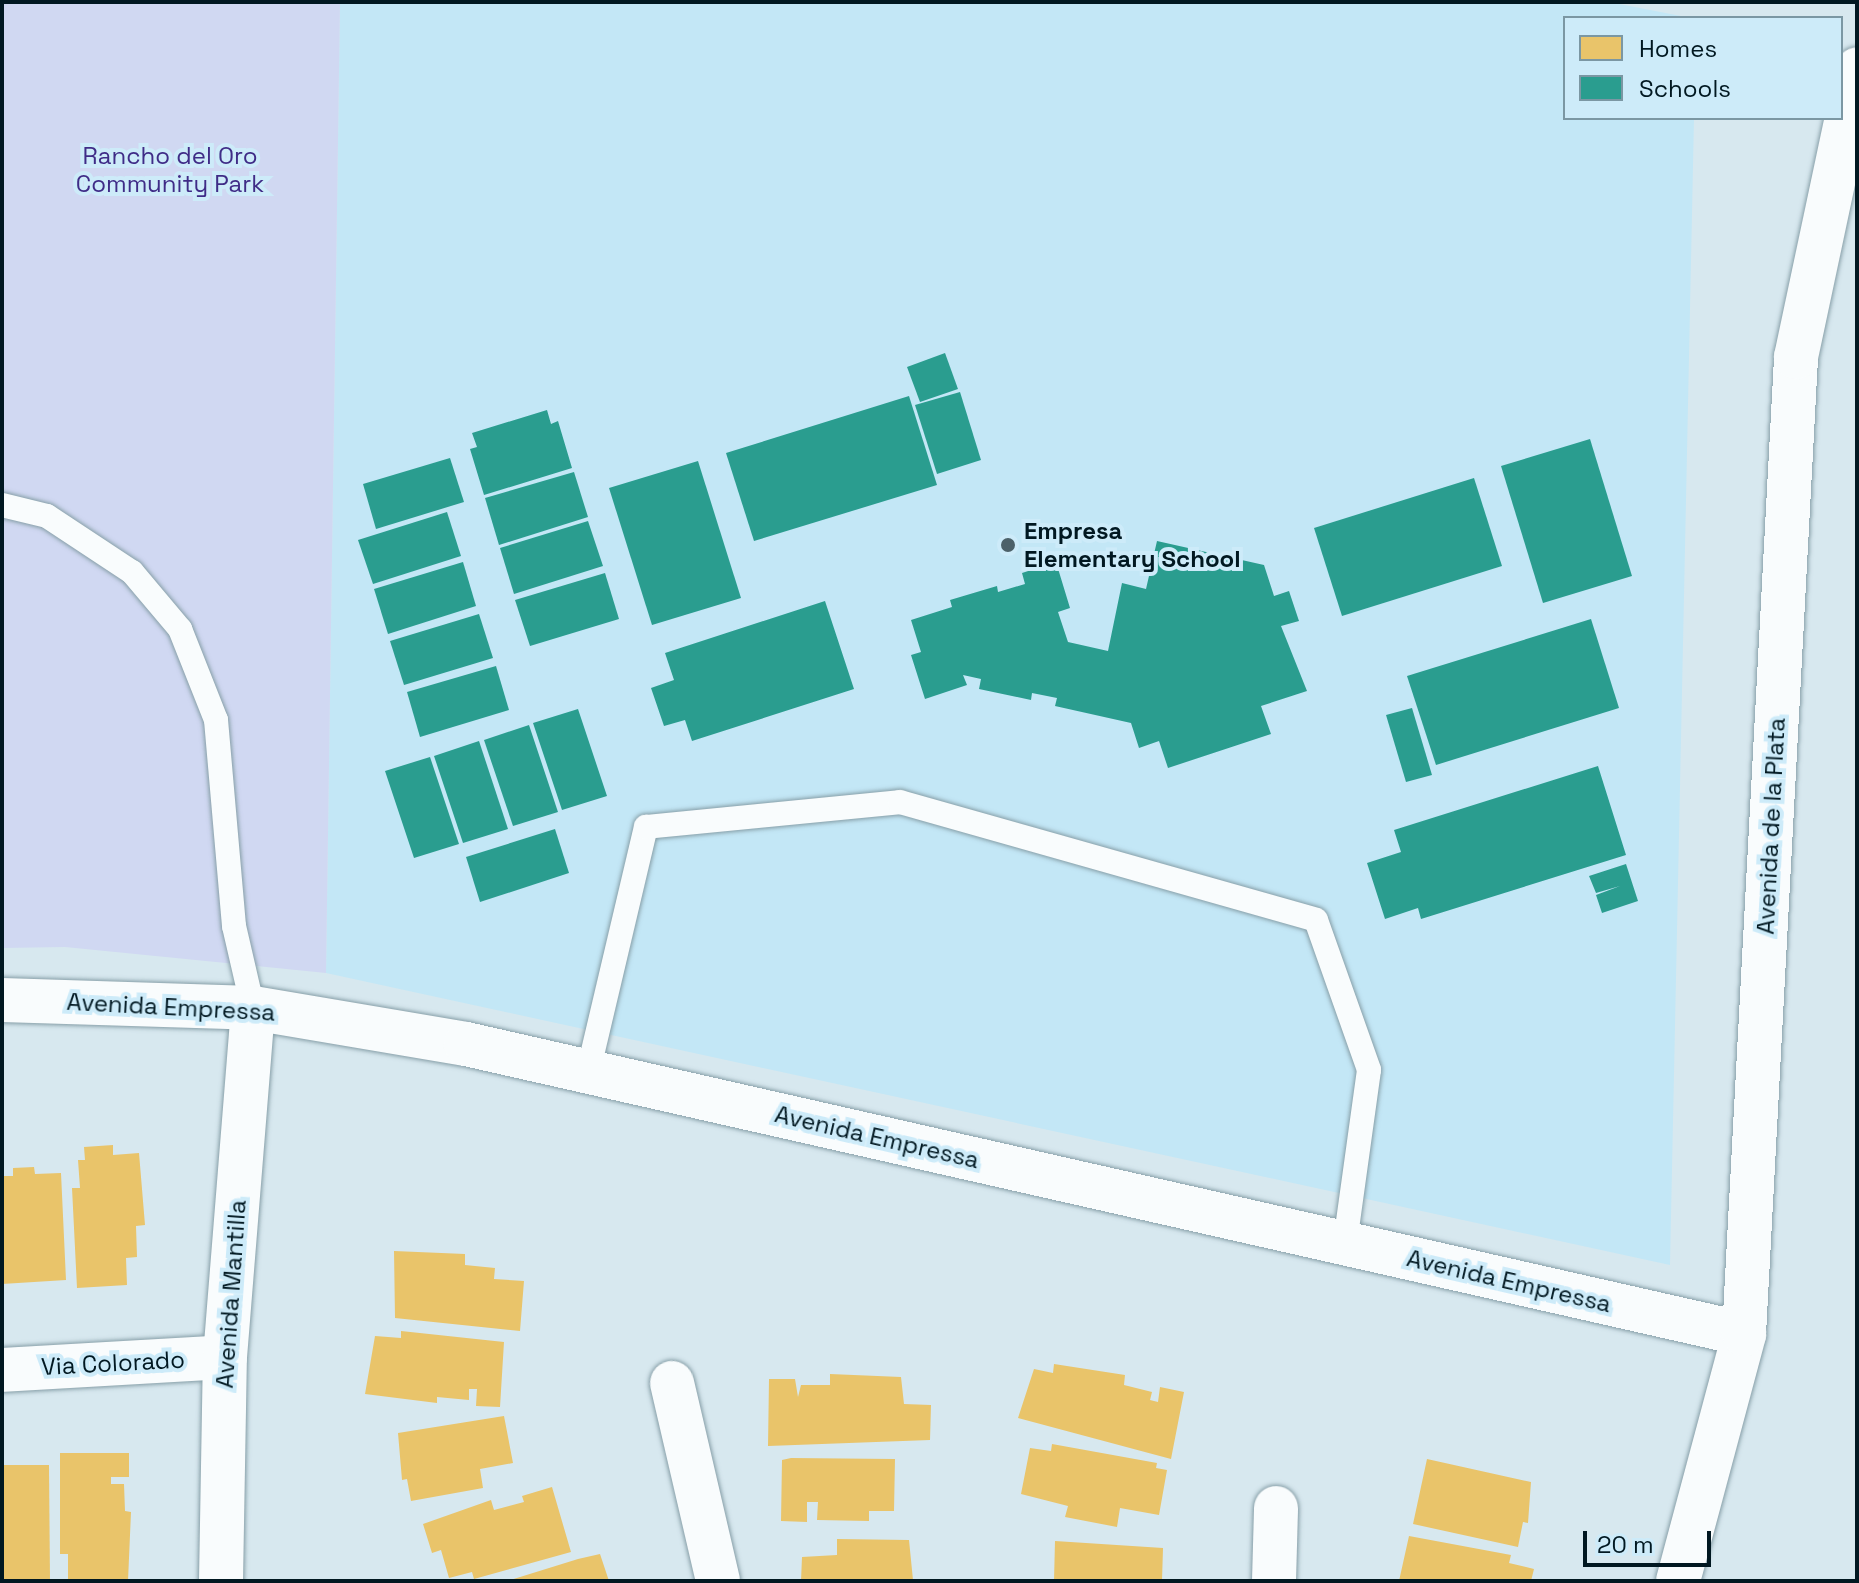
<!DOCTYPE html>
<style>
body{margin:0}
#map{position:relative;width:1859px;height:1583px;overflow:hidden;background:#d7e8ef;font-family:"Space Grotesk",sans-serif}
div>[style]{position:absolute}
[style*='--x']{left:calc(var(--x)*1px);top:calc(var(--y)*1px);width:calc(var(--w)*1px);rotate:calc(var(--a)*1deg)}
.built>*{inset:0;background:#c3e7f6}
.green>*{inset:0;background:#d0d8f2}
.homes>*{inset:0;background:#e9c46a}
.schools>*{inset:0;background:#2a9d8f}
.roads{filter:drop-shadow(0 0 2px #879fa8) drop-shadow(0 0 2px #879fa8)}
.service>*{height:24px;margin:-12px;padding:0 12px;transform-origin:12px;border-radius:12px;background:#f9fcfd}
.minor>*{height:44px;margin:-22px;padding:0 22px;transform-origin:22px;border-radius:22px;background:#f9fcfd}
.tertiary>*{height:44px;margin:-22px;padding:0 22px;transform-origin:22px;border-radius:22px;background:#f9fcfd}
.dots>*{width:22px;height:22px;translate:-50% -50%;box-sizing:border-box;border:4px solid #cdebf9;border-radius:50%}
span{translate:-50% -50%;white-space:nowrap;text-align:center;line-height:1.15;-webkit-text-stroke:8px #cdebf9;paint-order:stroke}
.park-label{font-size:24px;color:#3f2c87}
.poi-label{font-size:24px;color:#011821;font-weight:700}
.left{translate:0 -50%;text-align:left}
.street-label{font-size:24px;color:#011821}
.frame{position:absolute;inset:0;border:4px solid #011821;pointer-events:none}
.legend{position:absolute;left:1563px;top:16px;width:280px;height:104px;box-sizing:border-box;background:#cdebf9;border:2px solid #7b97a3;margin:0;padding:10px 14px;list-style:none;font-size:24px;color:#011821}
.legend li{display:flex;align-items:center;gap:16px;height:40px}
.legend b{width:40px;border:2px solid #7b97a3}
.scale{position:absolute;left:1583px;top:1531px;width:128px;height:36px;box-sizing:border-box;border:4px solid #011821;border-top:0;padding-left:10px;font-size:24px;line-height:28px;white-space:nowrap;color:#011821;-webkit-text-stroke:6px #cdebf9;paint-order:stroke}
</style>
<div id="map">
<div class="built">
<div style="clip-path:polygon(340px 2px,1609px 2px,1691px 18px,1565px 18px,1565px 118px,1694px 118px,1670px 1265px,326px 973px)"></div>
</div>
<div class="green">
<div style="clip-path:polygon(2px 2px,340px 2px,326px 973px,65px 947px,2px 948px)"></div>
</div>
<div class="homes">
<div style="clip-path:polygon(113px 1145px,113px 1155px,139px 1153px,145px 1225px,136px 1226px,137px 1257px,126px 1258px,127px 1285px,77px 1288px,72px 1188px,80px 1188px,78px 1160px,85px 1160px,84px 1147px)"></div>
<div style="clip-path:polygon(34px 1167px,35px 1174px,61px 1173px,66px 1280px,2px 1284px,2px 1176px,13px 1176px,13px 1168px)"></div>
<div style="clip-path:polygon(394px 1251px,465px 1254px,465px 1265px,495px 1268px,494px 1279px,524px 1281px,520px 1331px,395px 1318px)"></div>
<div style="clip-path:polygon(401px 1331px,504px 1342px,500px 1407px,476px 1406px,477px 1389px,469px 1389px,469px 1400px,437px 1397px,437px 1403px,365px 1394px,375px 1336px,401px 1338px)"></div>
<div style="clip-path:polygon(1054px 1364px,1125px 1375px,1124px 1385px,1152px 1392px,1150px 1400px,1158px 1402px,1160px 1387px,1184px 1392px,1171px 1459px,1018px 1418px,1034px 1369px,1053px 1373px)"></div>
<div style="clip-path:polygon(830px 1374px,901px 1377px,904px 1404px,931px 1405px,930px 1440px,768px 1446px,769px 1379px,795px 1379px,798px 1397px,801px 1385px,830px 1385px)"></div>
<div style="clip-path:polygon(504px 1416px,513px 1463px,480px 1469px,483px 1488px,411px 1501px,407px 1479px,402px 1480px,398px 1433px)"></div>
<div style="clip-path:polygon(1052px 1444px,1157px 1463px,1156px 1468px,1167px 1470px,1159px 1515px,1120px 1508px,1117px 1527px,1065px 1517px,1068px 1506px,1021px 1494px,1030px 1448px,1051px 1451px)"></div>
<div style="clip-path:polygon(60px 1453px,129px 1453px,129px 1477px,111px 1477px,111px 1484px,124px 1484px,125px 1511px,131px 1512px,128px 1581px,68px 1579px,68px 1554px,60px 1554px)"></div>
<div style="clip-path:polygon(791px 1458px,895px 1459px,894px 1511px,869px 1511px,869px 1521px,817px 1520px,818px 1502px,807px 1502px,807px 1522px,781px 1521px,782px 1460px)"></div>
<div style="clip-path:polygon(1427px 1459px,1531px 1482px,1528px 1523px,1523px 1522px,1518px 1547px,1413px 1524px)"></div>
<div style="clip-path:polygon(2px 1465px,49px 1465px,50px 1581px,2px 1581px)"></div>
<div style="clip-path:polygon(552px 1487px,571px 1552px,474px 1579px,472px 1572px,449px 1578px,441px 1550px,432px 1553px,423px 1524px,491px 1500px,494px 1510px,524px 1502px,522px 1496px)"></div>
<div style="clip-path:polygon(1409px 1536px,1511px 1555px,1509px 1563px,1534px 1569px,1531px 1581px,1399px 1581px)"></div>
<div style="clip-path:polygon(837px 1539px,909px 1540px,913px 1580px,801px 1581px,802px 1557px,837px 1555px)"></div>
<div style="clip-path:polygon(1055px 1541px,1163px 1548px,1162px 1581px,1054px 1581px)"></div>
<div style="clip-path:polygon(600px 1554px,609px 1581px,507px 1581px,578px 1559px)"></div>
</div>
<div class="schools">
<div style="clip-path:polygon(945px 353px,958px 389px,920px 402px,907px 367px)"></div>
<div style="clip-path:polygon(960px 392px,981px 460px,937px 474px,915px 405px)"></div>
<div style="clip-path:polygon(909px 396px,937px 485px,754px 541px,726px 453px)"></div>
<div style="clip-path:polygon(547px 410px,551px 424px,558px 421px,572px 468px,484px 495px,470px 449px,477px 447px,472px 433px)"></div>
<div style="clip-path:polygon(1590px 439px,1632px 576px,1543px 603px,1501px 466px)"></div>
<div style="clip-path:polygon(450px 458px,464px 502px,376px 529px,363px 484px)"></div>
<div style="clip-path:polygon(698px 461px,741px 598px,652px 625px,609px 488px)"></div>
<div style="clip-path:polygon(574px 472px,588px 517px,499px 545px,485px 498px)"></div>
<div style="clip-path:polygon(1474px 478px,1502px 566px,1342px 616px,1314px 528px)"></div>
<div style="clip-path:polygon(447px 512px,461px 556px,373px 584px,358px 540px)"></div>
<div style="clip-path:polygon(588px 521px,603px 566px,514px 594px,500px 548px)"></div>
<div style="clip-path:polygon(1157px 541px,1264px 565px,1274px 596px,1289px 591px,1299px 621px,1281px 626px,1307px 691px,1261px 706px,1271px 734px,1168px 768px,1159px 741px,1139px 748px,1131px 723px,1055px 706px,1057px 698px,1032px 693px,1031px 700px,979px 689px,981px 679px,963px 675px,967px 685px,925px 699px,911px 655px,921px 652px,911px 620px,952px 607px,950px 600px,997px 586px,998px 592px,1025px 584px,1022px 573px,1056px 562px,1070px 608px,1058px 612px,1068px 642px,1108px 651px,1122px 583px,1146px 589px)"></div>
<div style="clip-path:polygon(463px 562px,476px 606px,388px 634px,374px 589px)"></div>
<div style="clip-path:polygon(605px 573px,619px 619px,530px 646px,515px 600px)"></div>
<div style="clip-path:polygon(825px 601px,854px 689px,692px 741px,685px 720px,664px 726px,651px 688px,674px 680px,665px 653px)"></div>
<div style="clip-path:polygon(479px 614px,493px 658px,404px 685px,390px 641px)"></div>
<div style="clip-path:polygon(1591px 619px,1619px 708px,1436px 765px,1407px 676px)"></div>
<div style="clip-path:polygon(496px 666px,509px 710px,420px 737px,407px 692px)"></div>
<div style="clip-path:polygon(1412px 708px,1432px 775px,1406px 782px,1386px 715px)"></div>
<div style="clip-path:polygon(578px 709px,607px 796px,562px 810px,533px 723px)"></div>
<div style="clip-path:polygon(529px 725px,558px 812px,513px 826px,484px 740px)"></div>
<div style="clip-path:polygon(479px 741px,508px 829px,463px 843px,434px 756px)"></div>
<div style="clip-path:polygon(430px 757px,459px 844px,414px 858px,385px 771px)"></div>
<div style="clip-path:polygon(1598px 766px,1626px 855px,1421px 919px,1418px 908px,1385px 919px,1367px 863px,1401px 852px,1394px 830px)"></div>
<div style="clip-path:polygon(555px 829px,569px 873px,480px 902px,466px 857px)"></div>
<div style="clip-path:polygon(1626px 864px,1638px 901px,1602px 913px,1596px 895px,1620px 886px,1596px 893px,1589px 876px)"></div>
</div>
<div class="roads">
<div class="service">
<div style="--x:2;--y:505;--w:46;--a:13.7"></div>
<div style="--x:47;--y:516;--w:102;--a:33.4"></div>
<div style="--x:132;--y:572;--w:75;--a:49.9"></div>
<div style="--x:180;--y:629;--w:98;--a:68.4"></div>
<div style="--x:216;--y:720;--w:207;--a:85"></div>
<div style="--x:234;--y:926;--w:84;--a:77"></div>
<div style="--x:588;--y:1072;--w:252;--a:-76.7"></div>
<div style="--x:646;--y:827;--w:255;--a:-5.6"></div>
<div style="--x:900;--y:802;--w:432;--a:15.8"></div>
<div style="--x:1316;--y:920;--w:159;--a:70.5"></div>
<div style="--x:1369;--y:1070;--w:176;--a:97.9"></div>
</div>
<div class="minor">
<div style="--x:2;--y:1370;--w:223;--a:-3.3"></div>
<div style="--x:672;--y:1383;--w:203;--a:76.9"></div>
<div style="--x:221;--y:1581;--w:224;--a:-89"></div>
<div style="--x:225;--y:1357;--w:350;--a:-85.4"></div>
<div style="--x:1274;--y:1581;--w:73;--a:-88.4"></div>
</div>
<div class="tertiary">
<div style="--x:2;--y:1000;--w:251;--a:1.8"></div>
<div style="--x:253;--y:1008;--w:216;--a:9.6"></div>
<div style="--x:466;--y:1044;--w:1310;--a:12.78"></div>
<div style="--x:1678;--y:1581;--w:256;--a:-75"></div>
<div style="--x:1744;--y:1334;--w:978;--a:-86.95"></div>
<div style="--x:1796;--y:357;--w:294;--a:-78"></div>
</div>
</div>
<div class="dots">
<div style="left:1008px;top:545px;background:#4c6169"></div>
</div>
<div class="park-label">
<span style="left:170px;top:170px">Rancho del Oro<br>Community Park</span>
</div>
<div class="poi-label">
<span class="left" style="left:1024px;top:545px">Empresa<br>Elementary School</span>
</div>
<div class="street-label">
<span style="left:1771px;top:826px;rotate:-87deg">Avenida de la Plata</span>
<span style="left:171px;top:1007px;rotate:3deg">Avenida Empressa</span>
<span style="left:877px;top:1137px;rotate:13deg">Avenida Empressa</span>
<span style="left:1509px;top:1281px;rotate:13deg">Avenida Empressa</span>
<span style="left:231px;top:1294px;rotate:-86deg">Avenida Mantilla</span>
<span style="left:113px;top:1363px;rotate:-3deg">Via Colorado</span>
</div>
<div class="frame"></div>
<ul class="legend">
<li><b style="height:22px;background:#e9c46a"></b>Homes</li>
<li><b style="height:22px;background:#2a9d8f"></b>Schools</li>
</ul>
<div class="scale">20 m</div>
</div>
